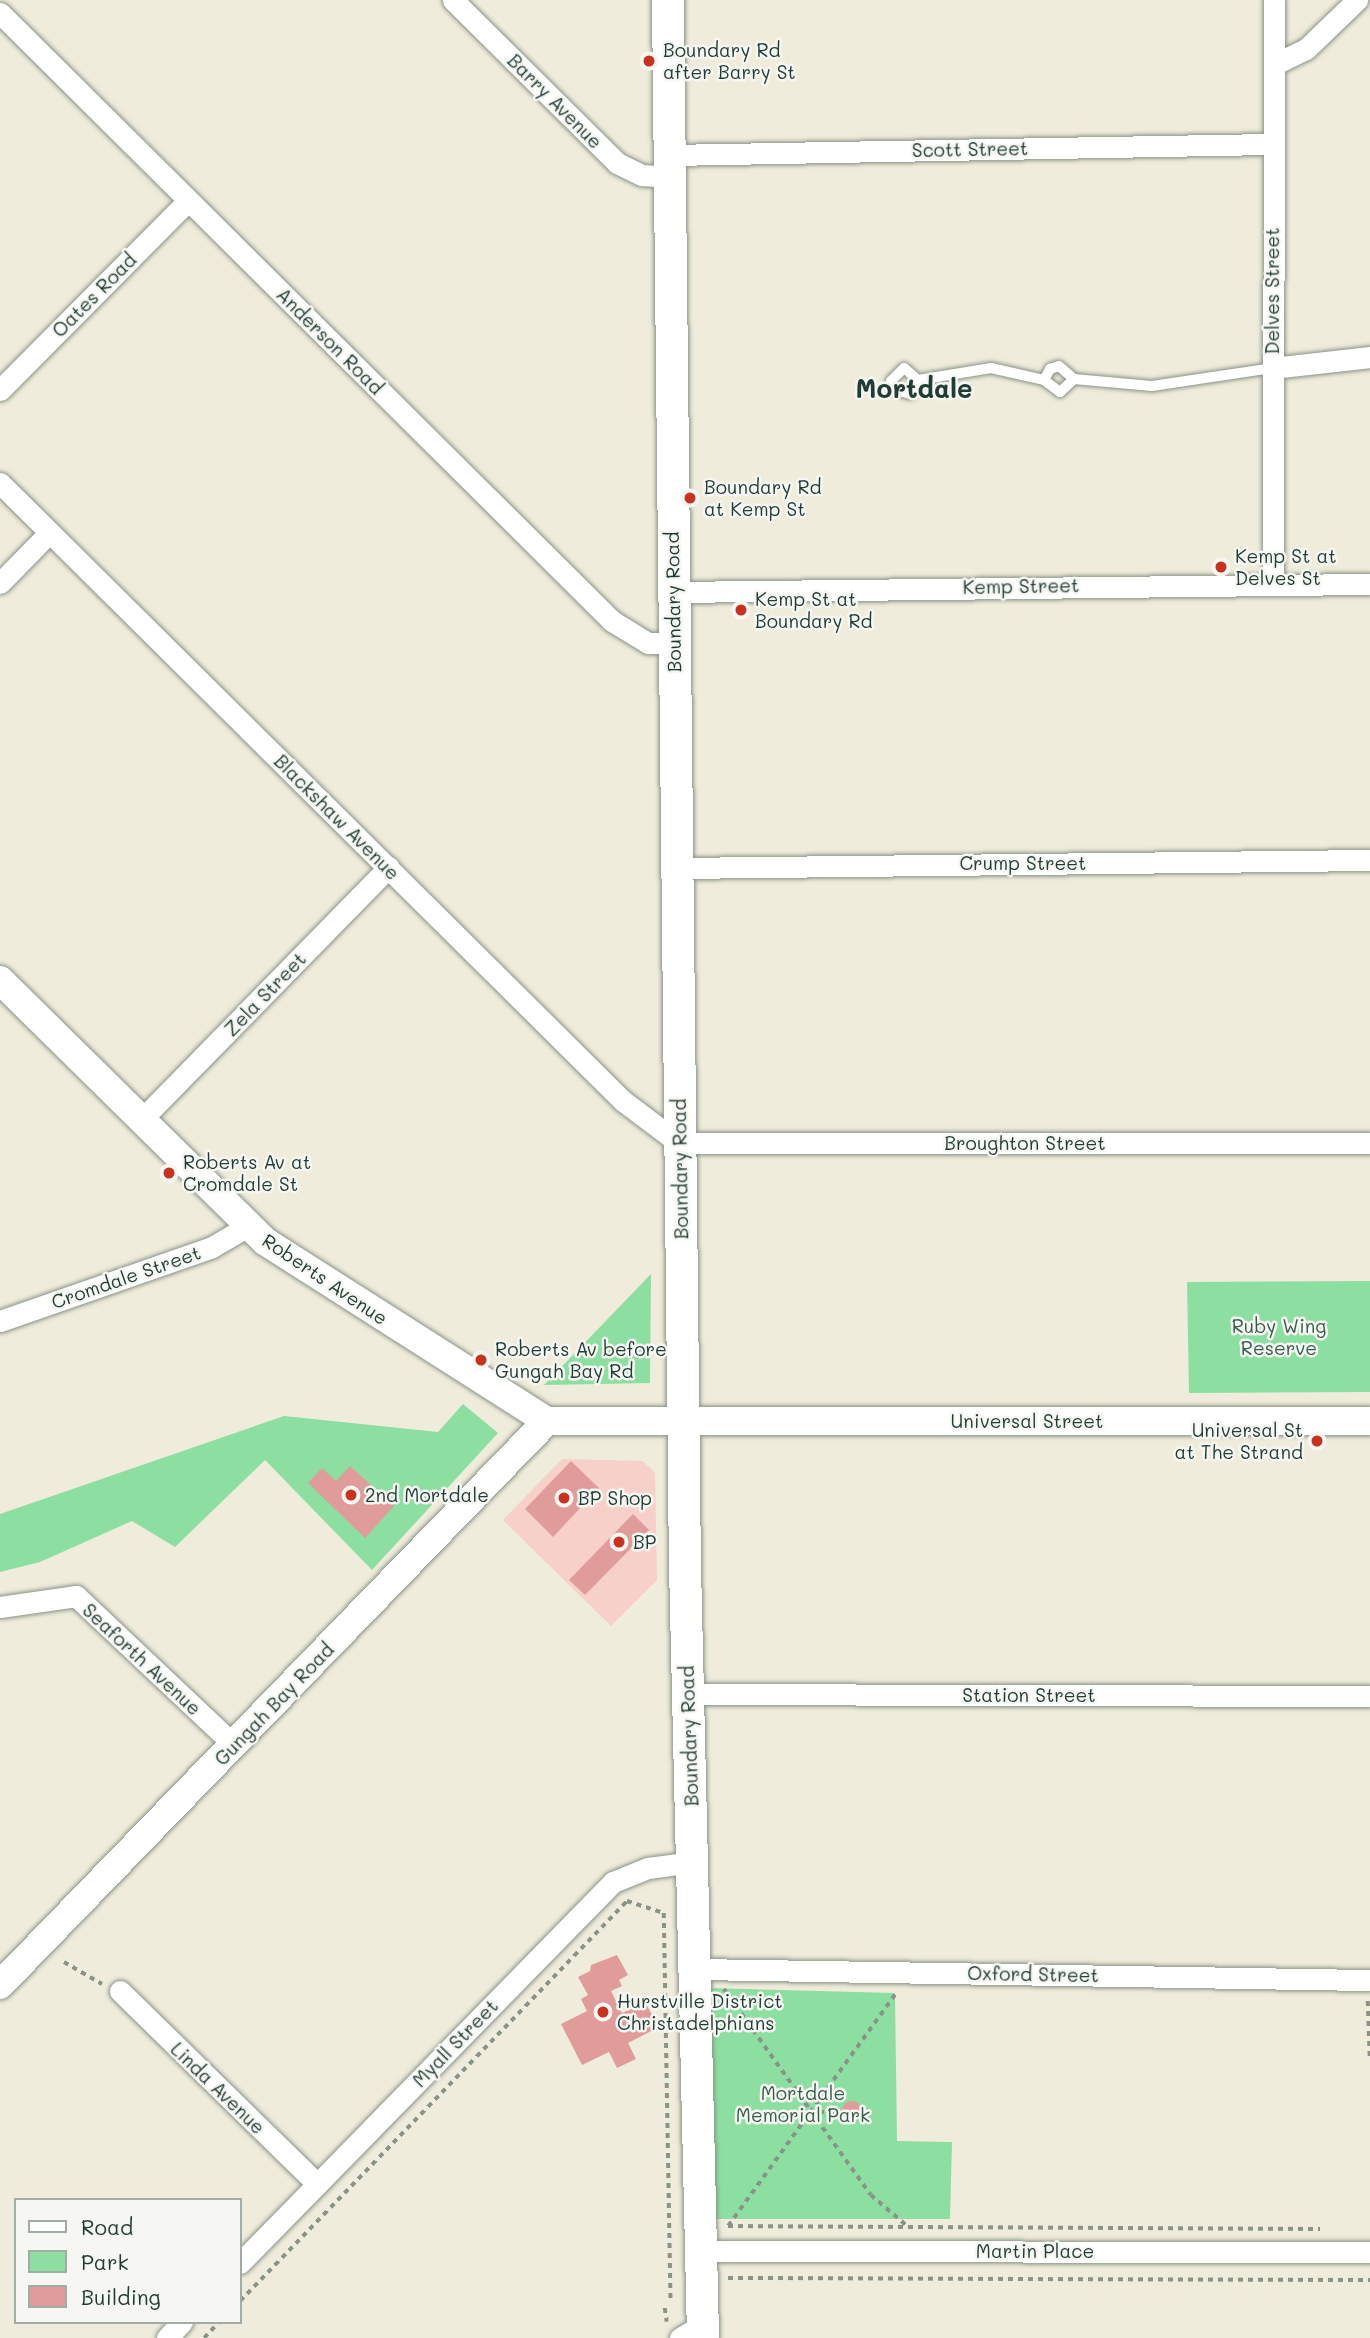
<!DOCTYPE html>
<style>
body{margin:0}
#map{position:relative;width:1370px;height:2338px;overflow:hidden;background:#f0ecdb;font-family:Mali,sans-serif}
div>[style]{position:absolute}
[style*='--x']{left:calc(var(--x)*1px);top:calc(var(--y)*1px);width:calc(var(--w)*1px);rotate:calc(var(--a)*1deg)}
.built>*{inset:0;background:#f7d0ca}
.green>*{inset:0;background:#8cdfa0}
.building>*{inset:0;background:#df9c9b}
.round{border-radius:50%}
.path>*{height:3.5px;margin-top:-1.75px;transform-origin:0;background:repeating-linear-gradient(90deg,#889488 0 5px,transparent 0 10px)}
.roads{filter:drop-shadow(0 0 2px #889488) drop-shadow(0 0 2px #889488)}
.service>*{height:10px;margin:-5px;padding:0 5px;transform-origin:5px;border-radius:5px;background:#fff}
.minor>*{height:21px;margin:-10.5px;padding:0 10.5px;transform-origin:10.5px;border-radius:10.5px;background:#fff}
.tertiary>*{height:28px;margin:-14px;padding:0 14px;transform-origin:14px;border-radius:14px;background:#fff}
.secondary>*{height:32px;margin:-16px;padding:0 16px;transform-origin:16px;border-radius:16px;background:#fff}
.dots>*{width:19px;height:19px;translate:-50% -50%;box-sizing:border-box;border:4px solid #f6f6f2;border-radius:50%}
span{translate:-50% -50%;white-space:nowrap;text-align:center;line-height:1.15;-webkit-text-stroke:5px #f6f6f2;paint-order:stroke}
.poi-label{font-size:19px;color:#1f3d34}
.left{translate:0 -50%;text-align:left}
.right{translate:-100% -50%;text-align:right}
.street-label{font-size:19px;color:#1f3d34}
.park-label{font-size:19px;color:#355d4a}
.district-label{font-size:26px;color:#1f3d34;font-weight:700}
.legend{position:absolute;left:14px;top:2198px;width:228px;height:126px;box-sizing:border-box;background:#f6f6f2;border:2px solid #a0aca6;margin:0;padding:9px 12px;list-style:none;font-size:21px;color:#1f3d34}
.legend li{display:flex;align-items:center;gap:14px;height:35px}
.legend b{width:35px;border:2px solid #a0aca6}
</style>
<div id="map">
<div class="built">
<div style="clip-path:polygon(562px 1459px,643px 1461px,655px 1473px,657px 1580px,611px 1626px,503px 1520px)"></div>
</div>
<div class="green">
<div style="clip-path:polygon(651px 1274px,650px 1383px,544px 1385px)"></div>
<div style="clip-path:polygon(1370px 1281px,1370px 1392px,1189px 1393px,1187px 1282px)"></div>
<div style="clip-path:polygon(463px 1404px,498px 1433px,372px 1570px,265px 1460px,175px 1547px,132px 1521px,40px 1562px,0 1572px,0 1514px,284px 1416px,438px 1432px)"></div>
<div style="clip-path:polygon(709px 1988px,895px 1993px,897px 2141px,952px 2142px,950px 2219px,712px 2219px)"></div>
</div>
<div class="building">
<div style="clip-path:polygon(571px 1461px,599px 1488px,553px 1537px,525px 1509px)"></div>
<div style="clip-path:polygon(350px 1466px,394px 1506px,365px 1538px,308px 1483px,322px 1468px,336px 1481px)"></div>
<div style="clip-path:polygon(633px 1514px,649px 1530px,585px 1595px,569px 1580px)"></div>
<div style="clip-path:polygon(617px 1955px,628px 1975px,619px 1980px,622px 1986px,611px 1991px,622px 2013px,645px 2002px,659px 2027px,628px 2043px,636px 2059px,617px 2068px,609px 2052px,582px 2065px,561px 2024px,587px 2011px,581px 1999px,588px 1995px,578px 1977px,590px 1971px,591px 1965px)"></div>
<div class="round" style="left:842px;top:2101px;width:20px;height:20px"></div>
</div>
<div class="path">
<div style="--x:64;--y:1962;--w:44;--a:30.1"></div>
<div style="--x:724;--y:1989;--w:253;--a:54.5"></div>
<div style="--x:871;--y:2195;--w:46;--a:40.6"></div>
<div style="--x:1368;--y:2001;--w:58;--a:88"></div>
<div style="--x:809;--y:2112;--w:33;--a:0"></div>
<div style="--x:728;--y:2226;--w:592;--a:0.29"></div>
<div style="--x:728;--y:2226;--w:289;--a:-54.2"></div>
<div style="--x:728;--y:2278;--w:642;--a:0.18"></div>
<div style="--x:240;--y:2301;--w:557;--a:-45.95"></div>
<div style="--x:627;--y:1901;--w:39;--a:18"></div>
<div style="--x:664;--y:1913;--w:390;--a:89"></div>
<div style="--x:665;--y:2308;--w:14;--a:82"></div>
<div style="--x:204;--y:2338;--w:22;--a:-47"></div>
</div>
<div class="roads">
<div class="service">
<div style="--x:918;--y:380;--w:18;--a:-139"></div>
<div style="--x:904;--y:368;--w:18;--a:135"></div>
<div style="--x:891;--y:381;--w:10;--a:66"></div>
<div style="--x:895;--y:390;--w:16;--a:14"></div>
<div style="--x:911;--y:394;--w:16;--a:-63"></div>
<div style="--x:918;--y:380;--w:74;--a:-9.3"></div>
<div style="--x:991;--y:368;--w:54;--a:12.8"></div>
<div style="--x:1044;--y:380;--w:20;--a:37"></div>
<div style="--x:1060;--y:392;--w:19;--a:-43"></div>
<div style="--x:1074;--y:379;--w:78;--a:5.1"></div>
<div style="--x:1152;--y:386;--w:121;--a:-8.5"></div>
<div style="--x:1044;--y:380;--w:13;--a:-61"></div>
<div style="--x:1050;--y:369;--w:9;--a:-18"></div>
<div style="--x:1059;--y:366;--w:20;--a:41"></div>
</div>
<div class="minor">
<div style="--x:453;--y:0;--w:231;--a:44.8"></div>
<div style="--x:617;--y:163;--w:28;--a:26"></div>
<div style="--x:642;--y:175;--w:28;--a:4"></div>
<div style="--x:0;--y:13;--w:863;--a:44.81"></div>
<div style="--x:612;--y:621;--w:42;--a:31.4"></div>
<div style="--x:648;--y:643;--w:25;--a:0"></div>
<div style="--x:1275;--y:64;--w:34;--a:-26"></div>
<div style="--x:1306;--y:49;--w:71;--a:-43.9"></div>
<div style="--x:669;--y:155;--w:602;--a:-1.05"></div>
<div style="--x:1272;--y:368;--w:99;--a:-6.4"></div>
<div style="--x:0;--y:390;--w:267;--a:-45.2"></div>
<div style="--x:0;--y:483;--w:878;--a:44.77"></div>
<div style="--x:623;--y:1101;--w:70;--a:36.9"></div>
<div style="--x:679;--y:1143;--w:691;--a:0"></div>
<div style="--x:0;--y:583;--w:70;--a:-45.6"></div>
<div style="--x:1273;--y:583;--w:583;--a:-89.9"></div>
<div style="--x:672;--y:592;--w:698;--a:-0.66"></div>
<div style="--x:677;--y:868;--w:693;--a:-0.66"></div>
<div style="--x:141;--y:1120;--w:354;--a:-45.6"></div>
<div style="--x:0;--y:1321;--w:225;--a:-19.2"></div>
<div style="--x:212;--y:1247;--w:42;--a:-30.3"></div>
<div style="--x:0;--y:1607;--w:77;--a:-8.2"></div>
<div style="--x:76;--y:1596;--w:217;--a:43.3"></div>
<div style="--x:687;--y:1694;--w:683;--a:0.17"></div>
<div style="--x:696;--y:1969;--w:674;--a:0.94"></div>
<div style="--x:120;--y:1991;--w:276;--a:44.4"></div>
<div style="--x:699;--y:2251;--w:671;--a:0.09"></div>
<div style="--x:240;--y:2263;--w:533;--a:-45.61"></div>
<div style="--x:613;--y:1882;--w:38;--a:-22"></div>
<div style="--x:648;--y:1868;--w:44;--a:-7.8"></div>
<div style="--x:167;--y:2338;--w:22;--a:-47"></div>
<div style="--x:680;--y:2338;--w:27;--a:-31"></div>
</div>
<div class="tertiary">
<div style="--x:0;--y:980;--w:373;--a:44.6"></div>
<div style="--x:266;--y:1242;--w:333;--a:32.5"></div>
<div style="--x:547;--y:1421;--w:823;--a:0"></div>
<div style="--x:0;--y:1985;--w:786;--a:-45.88"></div>
</div>
<div class="secondary">
<div style="--x:668;--y:0;--w:1566;--a:89.38"></div>
<div style="--x:685;--y:1566;--w:772;--a:88.66"></div>
</div>
</div>
<div class="dots">
<div style="left:649px;top:61px;background:#c8321e"></div>
<div style="left:690px;top:498px;background:#c8321e"></div>
<div style="left:1221px;top:567px;background:#c8321e"></div>
<div style="left:741px;top:610px;background:#c8321e"></div>
<div style="left:169px;top:1173px;background:#c8321e"></div>
<div style="left:481px;top:1360px;background:#c8321e"></div>
<div style="left:1317px;top:1441px;background:#c8321e"></div>
<div style="left:351px;top:1495px;background:#c8321e"></div>
<div style="left:564px;top:1498px;background:#c8321e"></div>
<div style="left:619px;top:1542px;background:#c8321e"></div>
<div style="left:603px;top:2012px;background:#c8321e"></div>
</div>
<div class="poi-label">
<span class="left" style="left:663px;top:61px">Boundary Rd<br>after Barry St</span>
<span class="left" style="left:704px;top:498px">Boundary Rd<br>at Kemp St</span>
<span class="left" style="left:1235px;top:567px">Kemp St at<br>Delves St</span>
<span class="left" style="left:755px;top:610px">Kemp St at<br>Boundary Rd</span>
<span class="left" style="left:183px;top:1173px">Roberts Av at<br>Cromdale St</span>
<span class="left" style="left:495px;top:1360px">Roberts Av before<br>Gungah Bay Rd</span>
<span class="right" style="left:1303px;top:1441px">Universal St<br>at The Strand</span>
<span class="left" style="left:365px;top:1495px">2nd Mortdale</span>
<span class="left" style="left:578px;top:1498px">BP Shop</span>
<span class="left" style="left:633px;top:1542px">BP</span>
<span class="left" style="left:617px;top:2012px">Hurstville District<br>Christadelphians</span>
</div>
<div class="street-label">
<span style="left:555px;top:101px;rotate:45deg">Barry Avenue</span>
<span style="left:970px;top:149px;rotate:-1deg">Scott Street</span>
<span style="left:1272px;top:291px;rotate:-90deg">Delves Street</span>
<span style="left:94px;top:295px;rotate:-45deg">Oates Road</span>
<span style="left:330px;top:341px;rotate:45deg">Anderson Road</span>
<span style="left:1021px;top:586px;rotate:-1deg">Kemp Street</span>
<span style="left:673px;top:602px;rotate:-91deg">Boundary Road</span>
<span style="left:337px;top:817px;rotate:45deg">Blackshaw Avenue</span>
<span style="left:1023px;top:863px">Crump Street</span>
<span style="left:265px;top:994px;rotate:-46deg">Zela Street</span>
<span style="left:1025px;top:1143px">Broughton Street</span>
<span style="left:680px;top:1169px;rotate:-91deg">Boundary Road</span>
<span style="left:126px;top:1277px;rotate:-19deg">Cromdale Street</span>
<span style="left:325px;top:1279px;rotate:34deg">Roberts Avenue</span>
<span style="left:1027px;top:1421px">Universal Street</span>
<span style="left:142px;top:1659px;rotate:43deg">Seaforth Avenue</span>
<span style="left:1029px;top:1695px">Station Street</span>
<span style="left:274px;top:1704px;rotate:-46deg">Gungah Bay Road</span>
<span style="left:689px;top:1736px;rotate:-92deg">Boundary Road</span>
<span style="left:1033px;top:1974px;rotate:1deg">Oxford Street</span>
<span style="left:455px;top:2043px;rotate:-46deg">Myall Street</span>
<span style="left:218px;top:2088px;rotate:44deg">Linda Avenue</span>
<span style="left:1035px;top:2251px">Martin Place</span>
</div>
<div class="park-label">
<span style="left:1279px;top:1337px">Ruby Wing<br>Reserve</span>
<span style="left:803px;top:2104px">Mortdale<br>Memorial Park</span>
</div>
<div class="district-label">
<span style="left:914px;top:389px">Mortdale</span>
</div>
<ul class="legend">
<li><b style="height:9px;background:#fff"></b>Road</li>
<li><b style="height:19px;background:#8cdfa0"></b>Park</li>
<li><b style="height:19px;background:#df9c9b"></b>Building</li>
</ul>
</div>
